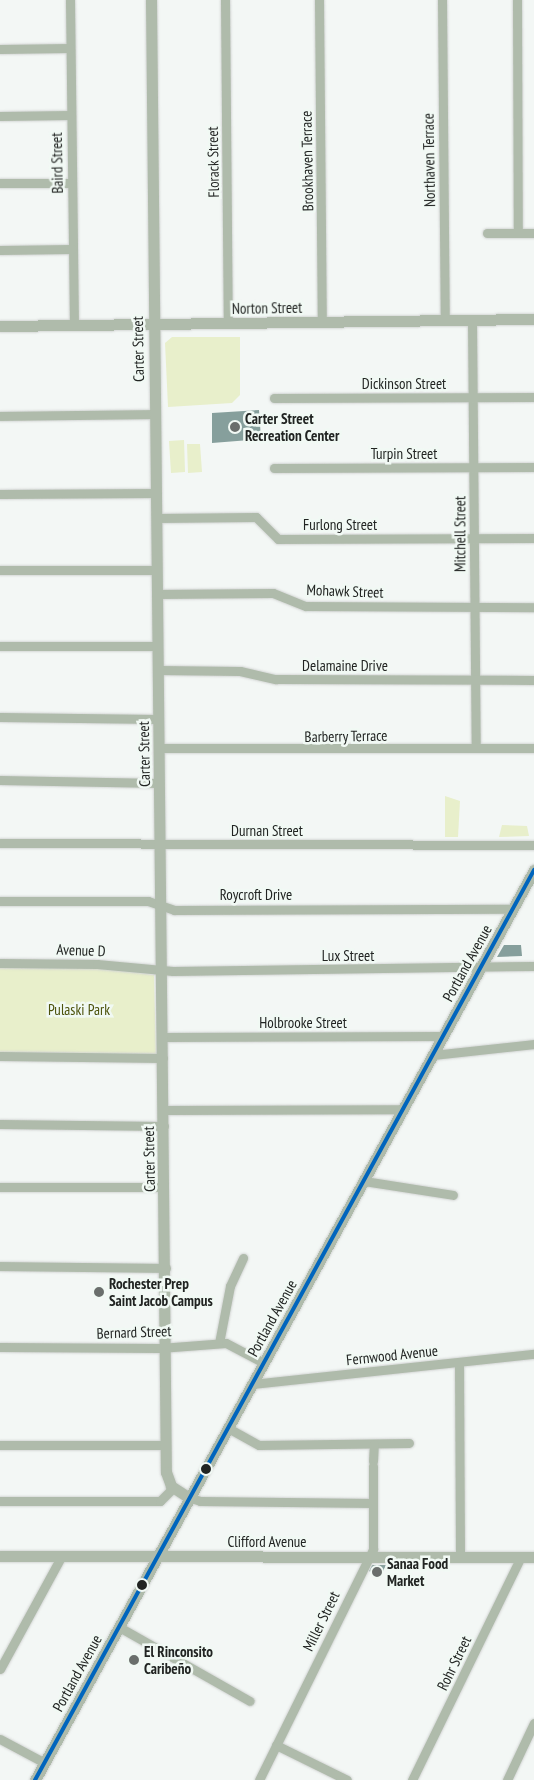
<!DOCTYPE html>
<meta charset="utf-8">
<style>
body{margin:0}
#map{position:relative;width:534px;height:1780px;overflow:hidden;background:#f3f7f5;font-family:"PT Sans Narrow",sans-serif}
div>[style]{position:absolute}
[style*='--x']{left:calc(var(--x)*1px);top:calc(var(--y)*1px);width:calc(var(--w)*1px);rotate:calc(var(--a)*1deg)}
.green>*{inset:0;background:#e8efcb}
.building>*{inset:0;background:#869f9c}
.roads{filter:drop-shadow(0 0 1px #d2d4d3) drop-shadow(0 0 1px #d2d4d3)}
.minor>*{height:9px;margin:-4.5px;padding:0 4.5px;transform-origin:4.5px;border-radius:4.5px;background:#afbbab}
.major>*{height:11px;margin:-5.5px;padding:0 5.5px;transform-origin:5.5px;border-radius:5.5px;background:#afbbab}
.bus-1>*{height:4px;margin:-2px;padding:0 2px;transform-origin:2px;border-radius:2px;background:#0065bd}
.dots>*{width:14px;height:14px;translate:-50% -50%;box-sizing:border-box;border:2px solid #f1f9f4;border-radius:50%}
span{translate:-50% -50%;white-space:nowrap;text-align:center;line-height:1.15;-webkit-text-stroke:5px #f1f9f4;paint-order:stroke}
.street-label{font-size:15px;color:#212422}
.poi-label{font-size:15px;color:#212422;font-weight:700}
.left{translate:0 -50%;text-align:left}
.park-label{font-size:15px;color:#4c520b}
</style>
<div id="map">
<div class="green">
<div style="clip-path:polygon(172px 337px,240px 337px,240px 395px,232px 403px,168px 407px,165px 343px)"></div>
<div style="clip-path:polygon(184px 440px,185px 472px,171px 473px,169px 441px)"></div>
<div style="clip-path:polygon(187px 444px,200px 444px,202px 472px,188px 473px)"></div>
<div style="clip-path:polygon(445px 796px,460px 801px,458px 837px,445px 837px)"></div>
<div style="clip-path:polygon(502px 825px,527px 826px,529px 836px,499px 837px)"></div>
<div style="clip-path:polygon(0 966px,91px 967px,154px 975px,156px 1054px,0 1052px)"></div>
</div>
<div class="building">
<div style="clip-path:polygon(259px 410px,261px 439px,212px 443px,212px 413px)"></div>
<div style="clip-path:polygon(504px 945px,521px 945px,522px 956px,497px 957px)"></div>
<div style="clip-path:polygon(372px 1565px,386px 1565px,380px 1578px,369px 1571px)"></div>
</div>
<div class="roads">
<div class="minor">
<div style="--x:70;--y:0;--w:325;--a:89.3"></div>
<div style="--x:225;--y:0;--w:323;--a:89.5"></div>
<div style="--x:319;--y:0;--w:322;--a:89.5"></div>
<div style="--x:442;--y:0;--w:321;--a:89.5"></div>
<div style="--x:517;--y:0;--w:233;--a:89.8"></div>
<div style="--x:0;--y:49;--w:70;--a:-0.8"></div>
<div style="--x:0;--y:116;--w:71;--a:-0.8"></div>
<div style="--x:0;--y:183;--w:71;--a:0"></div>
<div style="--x:487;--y:233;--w:47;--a:0"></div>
<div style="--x:0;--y:250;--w:72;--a:-0.8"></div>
<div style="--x:472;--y:320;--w:428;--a:89.5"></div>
<div style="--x:274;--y:398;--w:260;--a:-0.2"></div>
<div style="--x:0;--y:416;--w:155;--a:-0.7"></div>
<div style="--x:274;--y:468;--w:260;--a:-0.2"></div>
<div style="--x:0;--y:494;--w:156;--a:-0.4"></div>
<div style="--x:156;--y:518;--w:100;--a:-0.6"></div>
<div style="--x:256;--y:517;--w:31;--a:45"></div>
<div style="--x:278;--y:539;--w:256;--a:-0.2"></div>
<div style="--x:0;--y:570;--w:156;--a:0"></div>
<div style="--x:157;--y:594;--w:116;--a:-0.5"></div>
<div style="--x:273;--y:593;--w:35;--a:22"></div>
<div style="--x:306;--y:606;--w:228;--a:0.3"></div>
<div style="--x:0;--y:646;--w:157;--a:0"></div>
<div style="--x:158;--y:670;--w:82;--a:0.7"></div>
<div style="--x:240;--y:671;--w:37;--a:13"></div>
<div style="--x:276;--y:679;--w:258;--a:0.2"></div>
<div style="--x:0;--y:717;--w:158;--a:0.7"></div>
<div style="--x:159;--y:748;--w:375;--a:0"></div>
<div style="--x:0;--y:780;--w:159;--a:1.1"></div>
<div style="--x:0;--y:843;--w:534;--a:0.21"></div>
<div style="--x:0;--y:901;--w:148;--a:0"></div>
<div style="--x:148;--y:901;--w:28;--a:19"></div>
<div style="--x:174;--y:910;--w:339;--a:-0.2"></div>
<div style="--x:0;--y:963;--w:97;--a:0.6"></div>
<div style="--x:97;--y:964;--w:76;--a:5.3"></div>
<div style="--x:173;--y:971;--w:361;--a:-0.8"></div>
<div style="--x:163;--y:1037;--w:280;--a:-0.2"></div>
<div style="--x:433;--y:1055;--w:102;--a:-6.2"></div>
<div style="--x:0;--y:1056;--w:163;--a:0.7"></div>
<div style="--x:164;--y:1110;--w:240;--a:-0.2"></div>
<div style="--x:0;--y:1124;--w:164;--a:0.7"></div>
<div style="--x:364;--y:1181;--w:90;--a:8.9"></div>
<div style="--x:0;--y:1187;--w:164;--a:0"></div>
<div style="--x:0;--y:1266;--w:166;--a:0.7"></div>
<div style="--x:219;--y:1343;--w:58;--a:-79.1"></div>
<div style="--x:230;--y:1286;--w:31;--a:-65"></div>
<div style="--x:0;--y:1347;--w:160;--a:0.4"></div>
<div style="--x:160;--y:1348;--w:66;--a:-4.3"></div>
<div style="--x:226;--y:1343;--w:43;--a:27.8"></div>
<div style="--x:459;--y:1362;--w:195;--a:89.7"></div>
<div style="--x:252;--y:1384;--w:284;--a:-6.1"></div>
<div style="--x:228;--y:1428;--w:35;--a:29"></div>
<div style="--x:259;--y:1445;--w:150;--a:-0.8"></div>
<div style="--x:0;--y:1445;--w:166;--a:0"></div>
<div style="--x:373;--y:1461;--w:17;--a:-87"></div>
<div style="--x:188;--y:1497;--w:13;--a:18"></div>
<div style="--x:200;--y:1501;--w:173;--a:0.7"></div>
<div style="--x:0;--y:1501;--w:160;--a:0"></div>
<div style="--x:160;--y:1501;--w:18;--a:-45"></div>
<div style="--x:119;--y:1627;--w:150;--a:29.5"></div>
<div style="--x:0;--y:1669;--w:128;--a:-61.4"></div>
<div style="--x:0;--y:1739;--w:51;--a:28.1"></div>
<div style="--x:276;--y:1745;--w:79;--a:26.2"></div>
<div style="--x:259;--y:1780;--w:258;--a:-63.7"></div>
<div style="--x:373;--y:1549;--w:83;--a:-90"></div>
<div style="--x:412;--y:1780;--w:248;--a:-64"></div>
<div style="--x:507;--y:1780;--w:63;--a:-64.7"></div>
</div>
<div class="major">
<div style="--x:151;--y:0;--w:1472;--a:89.42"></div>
<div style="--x:166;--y:1472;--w:15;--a:70"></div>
<div style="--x:171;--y:1486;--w:20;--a:33"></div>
<div style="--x:0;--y:326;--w:534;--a:-0.75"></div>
<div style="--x:0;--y:1556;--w:534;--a:0.11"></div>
<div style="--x:35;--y:1780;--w:1038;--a:-61.26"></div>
</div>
</div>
<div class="bus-1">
<div style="--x:35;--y:1780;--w:1038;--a:-61.26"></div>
</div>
<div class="dots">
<div style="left:235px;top:427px;background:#6a6e6c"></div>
<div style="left:99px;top:1292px;background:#6a6e6c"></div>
<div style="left:206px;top:1469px;background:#212422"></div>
<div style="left:377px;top:1572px;background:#6a6e6c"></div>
<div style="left:142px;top:1585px;background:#212422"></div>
<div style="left:134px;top:1660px;background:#6a6e6c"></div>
</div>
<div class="street-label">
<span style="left:429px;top:160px;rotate:-91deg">Northaven Terrace</span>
<span style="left:307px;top:161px;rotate:-91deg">Brookhaven Terrace</span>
<span style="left:213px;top:162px;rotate:-91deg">Florack Street</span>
<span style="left:57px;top:163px;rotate:-91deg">Baird Street</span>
<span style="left:267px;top:308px;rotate:-1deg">Norton Street</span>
<span style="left:138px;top:349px;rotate:-91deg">Carter Street</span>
<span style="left:404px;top:384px">Dickinson Street</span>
<span style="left:404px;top:454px">Turpin Street</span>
<span style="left:340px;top:525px">Furlong Street</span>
<span style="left:460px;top:534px;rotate:-90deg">Mitchell Street</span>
<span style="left:345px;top:591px;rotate:2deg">Mohawk Street</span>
<span style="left:345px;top:666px">Delamaine Drive</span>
<span style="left:346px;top:736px;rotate:-1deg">Barberry Terrace</span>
<span style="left:144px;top:754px;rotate:-91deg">Carter Street</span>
<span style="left:267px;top:831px">Durnan Street</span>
<span style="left:256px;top:895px">Roycroft Drive</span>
<span style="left:81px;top:950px;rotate:2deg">Avenue D</span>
<span style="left:348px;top:956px">Lux Street</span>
<span style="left:467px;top:963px;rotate:-61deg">Portland Avenue</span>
<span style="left:303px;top:1023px">Holbrooke Street</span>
<span style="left:149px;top:1159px;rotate:-91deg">Carter Street</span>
<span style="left:272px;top:1318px;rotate:-61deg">Portland Avenue</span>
<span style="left:134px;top:1332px;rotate:-2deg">Bernard Street</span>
<span style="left:392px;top:1355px;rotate:-6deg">Fernwood Avenue</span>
<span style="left:267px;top:1542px">Clifford Avenue</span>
<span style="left:321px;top:1621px;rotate:-64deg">Miller Street</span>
<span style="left:454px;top:1663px;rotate:-64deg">Rohr Street</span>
<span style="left:77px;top:1673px;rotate:-61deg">Portland Avenue</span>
</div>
<div class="poi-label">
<span class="left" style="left:245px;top:427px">Carter Street<br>Recreation Center</span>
<span class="left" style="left:109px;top:1292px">Rochester Prep<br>Saint Jacob Campus</span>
<span class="left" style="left:387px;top:1572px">Sanaa Food<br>Market</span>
<span class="left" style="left:144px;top:1660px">El Rinconsito<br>Caribeño</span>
</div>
<div class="park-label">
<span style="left:79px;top:1010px">Pulaski Park</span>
</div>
</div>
